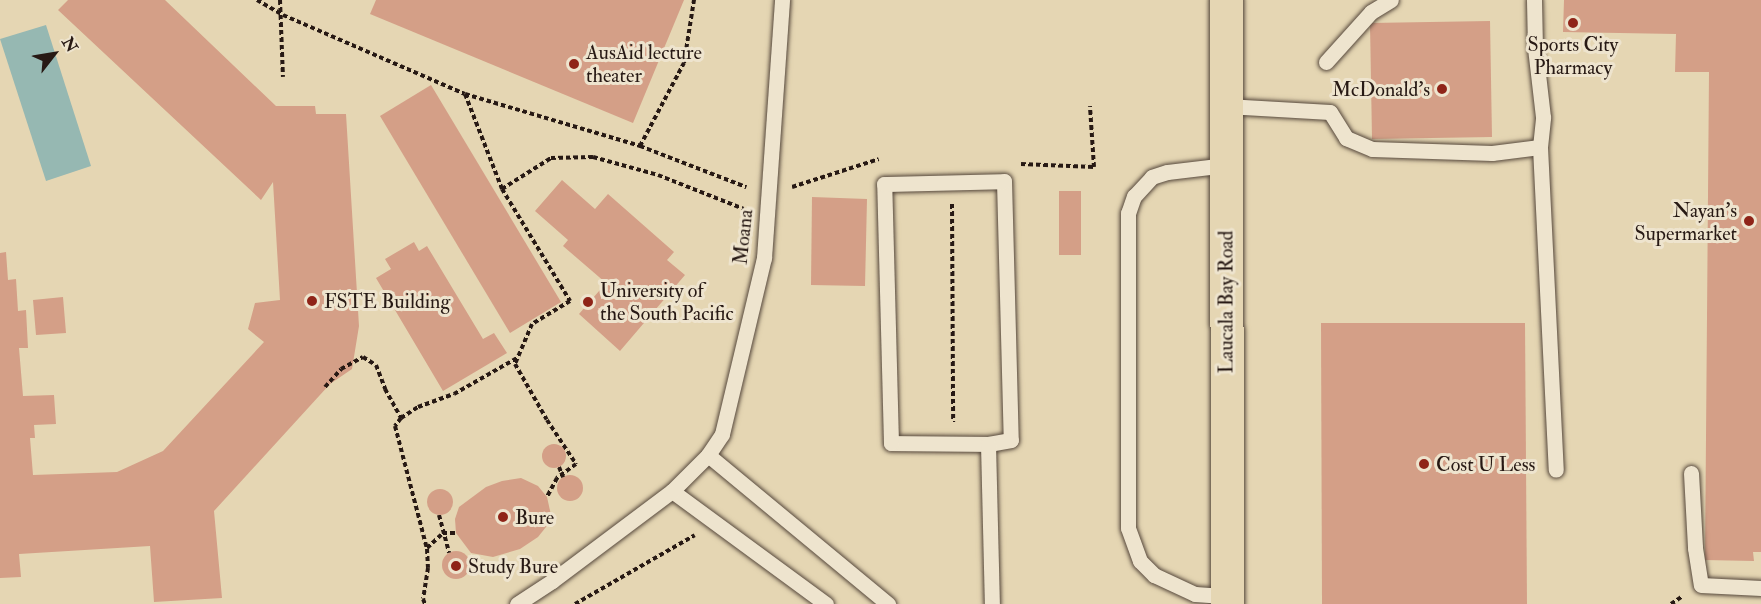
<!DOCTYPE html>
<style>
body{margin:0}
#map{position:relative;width:1761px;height:604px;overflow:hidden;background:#e5d6b3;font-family:"IM FELL Double Pica",serif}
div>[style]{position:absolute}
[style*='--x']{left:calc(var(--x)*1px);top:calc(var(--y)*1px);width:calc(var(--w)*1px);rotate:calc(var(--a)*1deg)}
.water>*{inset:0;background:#96b8b2}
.building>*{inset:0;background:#d49f87}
.round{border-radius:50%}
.path>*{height:4px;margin-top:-2px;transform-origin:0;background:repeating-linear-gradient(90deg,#271914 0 4.5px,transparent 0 7.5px)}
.roads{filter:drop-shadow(0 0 2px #56483c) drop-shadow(0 0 2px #56483c)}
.lane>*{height:15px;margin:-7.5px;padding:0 7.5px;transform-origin:7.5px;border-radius:7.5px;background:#eee4ce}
.primary>*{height:33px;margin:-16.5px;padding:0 16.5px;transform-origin:16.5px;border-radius:16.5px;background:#e5d6b3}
.dots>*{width:16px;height:16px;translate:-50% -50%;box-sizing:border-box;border:3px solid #eee4ce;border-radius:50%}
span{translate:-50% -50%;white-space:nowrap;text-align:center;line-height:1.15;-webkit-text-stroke:6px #eee4ce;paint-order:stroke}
.poi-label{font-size:20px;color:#271914}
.left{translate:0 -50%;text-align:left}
.right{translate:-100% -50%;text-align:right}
.street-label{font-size:20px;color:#271914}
.north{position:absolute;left:24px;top:24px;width:60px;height:60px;-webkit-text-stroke:4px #eee4ce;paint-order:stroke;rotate:59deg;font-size:16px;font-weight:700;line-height:24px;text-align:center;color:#271914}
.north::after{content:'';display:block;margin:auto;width:21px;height:27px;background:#271914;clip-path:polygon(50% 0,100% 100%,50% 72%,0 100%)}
</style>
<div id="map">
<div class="water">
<div style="clip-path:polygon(46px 25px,91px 166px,46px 181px,0 39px)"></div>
</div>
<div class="building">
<div style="clip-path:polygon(68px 0,165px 0,276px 106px,315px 106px,316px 114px,346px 114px,359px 326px,352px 369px,330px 384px,214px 511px,222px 598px,154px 602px,150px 546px,19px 554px,21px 577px,0 578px,0 253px,6px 252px,8px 280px,16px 279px,18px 311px,26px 310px,28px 348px,19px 348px,23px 396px,54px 395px,56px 424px,34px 425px,35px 438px,30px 438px,33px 475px,117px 472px,163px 451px,264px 342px,248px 329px,255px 303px,280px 300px,273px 182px,261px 200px,58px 10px)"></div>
<div style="clip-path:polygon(376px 0,684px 0,633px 123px,370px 14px)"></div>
<div style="clip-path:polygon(1564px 0,1761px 0,1761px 552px,1753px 552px,1754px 561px,1705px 560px,1709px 72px,1675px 72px,1676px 34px,1563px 32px)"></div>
<div style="clip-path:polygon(1490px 21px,1492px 137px,1372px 139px,1370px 23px)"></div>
<div style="clip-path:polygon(431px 85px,561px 302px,510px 333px,380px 116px)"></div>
<div style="clip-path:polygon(562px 180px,595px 209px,608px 194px,674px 252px,667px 260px,685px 275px,620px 351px,579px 314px,606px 283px,563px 246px,568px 240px,535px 211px)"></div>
<div style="clip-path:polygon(1059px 191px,1081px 191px,1081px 255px,1059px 255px)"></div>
<div style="clip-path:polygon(812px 197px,867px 199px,865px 286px,811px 285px)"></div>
<div style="clip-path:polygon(414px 242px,419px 251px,427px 246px,483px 339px,494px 333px,507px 353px,443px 391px,376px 278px,391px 269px,385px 259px)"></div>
<div style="clip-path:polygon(63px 297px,66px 333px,36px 335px,33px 300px)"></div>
<div style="clip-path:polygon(1321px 323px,1525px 323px,1527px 604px,1322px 604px)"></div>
<div class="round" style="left:542px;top:444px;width:24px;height:24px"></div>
<div class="round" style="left:557px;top:475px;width:26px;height:26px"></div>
<div style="clip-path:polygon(521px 478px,538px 486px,547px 497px,551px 515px,546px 527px,538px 537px,520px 549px,493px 557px,471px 553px,456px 533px,455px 519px,459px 507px,486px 487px,502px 481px)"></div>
<div class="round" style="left:427px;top:489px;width:26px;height:26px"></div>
<div class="round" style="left:442px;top:551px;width:28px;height:28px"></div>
</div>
<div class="path">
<div style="--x:257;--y:0;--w:30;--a:30"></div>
<div style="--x:283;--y:15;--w:198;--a:23.5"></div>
<div style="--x:465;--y:94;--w:183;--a:16.5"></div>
<div style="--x:640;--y:146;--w:114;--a:21.1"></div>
<div style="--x:280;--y:0;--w:77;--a:87.8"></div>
<div style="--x:465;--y:94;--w:102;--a:68.7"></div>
<div style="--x:502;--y:189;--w:131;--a:58.7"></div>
<div style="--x:570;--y:301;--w:44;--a:148.8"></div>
<div style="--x:532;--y:324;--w:43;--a:113"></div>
<div style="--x:515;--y:364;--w:64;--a:60.3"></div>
<div style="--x:547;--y:420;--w:53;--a:56.6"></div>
<div style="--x:576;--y:464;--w:24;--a:144"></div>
<div style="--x:557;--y:478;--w:21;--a:118"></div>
<div style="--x:640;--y:146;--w:94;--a:-62.1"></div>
<div style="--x:684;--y:63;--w:64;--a:-81"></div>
<div style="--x:1021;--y:164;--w:73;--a:2.4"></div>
<div style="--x:1094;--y:167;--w:61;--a:-93.8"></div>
<div style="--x:792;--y:187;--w:91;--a:-17.8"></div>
<div style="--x:502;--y:189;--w:58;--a:-32.3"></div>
<div style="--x:551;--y:158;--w:42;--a:-1.4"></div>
<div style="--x:593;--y:157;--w:67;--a:15.5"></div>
<div style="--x:658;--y:175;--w:92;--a:21.6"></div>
<div style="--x:952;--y:204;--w:218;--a:89.7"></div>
<div style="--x:325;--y:387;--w:24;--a:-48"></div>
<div style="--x:341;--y:369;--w:25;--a:-29"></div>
<div style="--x:363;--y:357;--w:15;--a:32"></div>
<div style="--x:376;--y:365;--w:26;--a:69"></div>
<div style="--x:385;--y:389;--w:33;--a:61"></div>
<div style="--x:401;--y:418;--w:10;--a:127"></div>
<div style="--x:395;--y:426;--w:127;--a:75.4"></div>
<div style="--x:427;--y:549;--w:19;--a:87"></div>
<div style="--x:428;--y:568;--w:31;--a:99"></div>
<div style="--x:423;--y:599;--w:5;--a:68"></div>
<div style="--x:401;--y:418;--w:20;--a:-33"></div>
<div style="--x:418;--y:407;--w:38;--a:-20"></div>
<div style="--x:454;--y:394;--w:73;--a:-29.7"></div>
<div style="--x:559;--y:467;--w:11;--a:68"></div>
<div style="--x:439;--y:515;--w:39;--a:75"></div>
<div style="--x:427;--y:548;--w:22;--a:-43"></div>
<div style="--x:443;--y:533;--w:13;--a:0"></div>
<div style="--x:575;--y:604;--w:138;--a:-29.9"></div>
<div style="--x:1671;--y:604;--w:14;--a:-34"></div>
</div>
<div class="roads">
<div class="lane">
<div style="--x:1326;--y:62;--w:67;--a:-48"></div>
<div style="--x:1371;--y:12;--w:23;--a:-31"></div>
<div style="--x:1226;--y:106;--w:104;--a:3.3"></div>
<div style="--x:1330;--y:112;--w:31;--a:58"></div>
<div style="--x:1346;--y:138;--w:28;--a:23"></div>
<div style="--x:1372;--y:149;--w:120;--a:1.9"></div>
<div style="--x:1492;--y:153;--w:48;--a:-7.1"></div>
<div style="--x:1540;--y:147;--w:30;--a:-84"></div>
<div style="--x:1543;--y:117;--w:69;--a:-96.6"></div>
<div style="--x:1535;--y:48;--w:48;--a:-91.2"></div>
<div style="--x:1540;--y:147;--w:323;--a:87.2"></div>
<div style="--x:1226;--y:165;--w:59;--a:173.2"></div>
<div style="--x:1167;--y:172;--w:16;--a:162"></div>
<div style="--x:1152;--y:177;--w:26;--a:133"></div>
<div style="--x:1134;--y:196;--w:18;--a:109"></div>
<div style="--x:1128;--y:213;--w:315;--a:90"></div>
<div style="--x:1128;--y:528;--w:35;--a:70"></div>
<div style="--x:1140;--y:561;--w:20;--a:45"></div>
<div style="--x:1154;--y:575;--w:45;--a:24.9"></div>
<div style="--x:1195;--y:594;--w:32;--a:4"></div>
<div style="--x:1004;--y:181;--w:259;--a:88.5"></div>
<div style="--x:1011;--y:440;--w:23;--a:170"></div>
<div style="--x:988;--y:444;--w:97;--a:-179.4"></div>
<div style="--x:891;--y:443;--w:259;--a:-91.5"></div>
<div style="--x:884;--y:184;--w:120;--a:-1.4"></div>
<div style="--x:988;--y:444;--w:160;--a:88.6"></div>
<div style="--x:708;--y:455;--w:234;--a:39.6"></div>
<div style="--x:1691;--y:473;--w:75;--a:86.9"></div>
<div style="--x:1695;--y:548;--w:37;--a:81"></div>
<div style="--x:1701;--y:585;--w:60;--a:2.9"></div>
<div style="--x:672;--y:491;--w:191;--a:36.3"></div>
<div style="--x:517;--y:604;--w:42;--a:-33.3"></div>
<div style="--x:552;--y:581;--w:150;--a:-36.9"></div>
<div style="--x:672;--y:491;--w:51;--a:-45"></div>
<div style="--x:708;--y:455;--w:25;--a:-56"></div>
<div style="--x:722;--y:434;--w:181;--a:-76.6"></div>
<div style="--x:764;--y:258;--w:259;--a:-86"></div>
</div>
<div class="primary">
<div style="--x:1226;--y:0;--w:604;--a:89.91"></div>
</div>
</div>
<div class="dots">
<div style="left:1573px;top:23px;background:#8f2418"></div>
<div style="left:574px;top:64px;background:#8f2418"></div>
<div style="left:1442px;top:89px;background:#8f2418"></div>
<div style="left:1749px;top:221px;background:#8f2418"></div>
<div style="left:312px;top:301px;background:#8f2418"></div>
<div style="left:588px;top:302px;background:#8f2418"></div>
<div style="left:1424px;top:464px;background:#8f2418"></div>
<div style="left:503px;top:517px;background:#8f2418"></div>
<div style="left:456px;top:566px;background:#8f2418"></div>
</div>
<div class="poi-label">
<span style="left:1573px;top:56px">Sports City<br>Pharmacy</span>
<span class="left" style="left:586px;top:64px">AusAid lecture<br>theater</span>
<span class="right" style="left:1430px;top:89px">McDonald's</span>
<span class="right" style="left:1737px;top:222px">Nayan's<br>Supermarket</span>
<span class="left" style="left:600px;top:302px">University of<br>the South Pacific</span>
<span class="left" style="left:324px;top:301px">FSTE Building</span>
<span class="left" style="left:1436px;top:464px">Cost U Less</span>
<span class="left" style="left:515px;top:517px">Bure</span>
<span class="left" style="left:468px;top:566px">Study Bure</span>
</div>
<div class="street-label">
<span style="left:743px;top:237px;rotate:-84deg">Moana</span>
<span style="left:1226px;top:302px;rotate:-90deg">Laucala Bay Road</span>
</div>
<div class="north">N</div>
</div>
